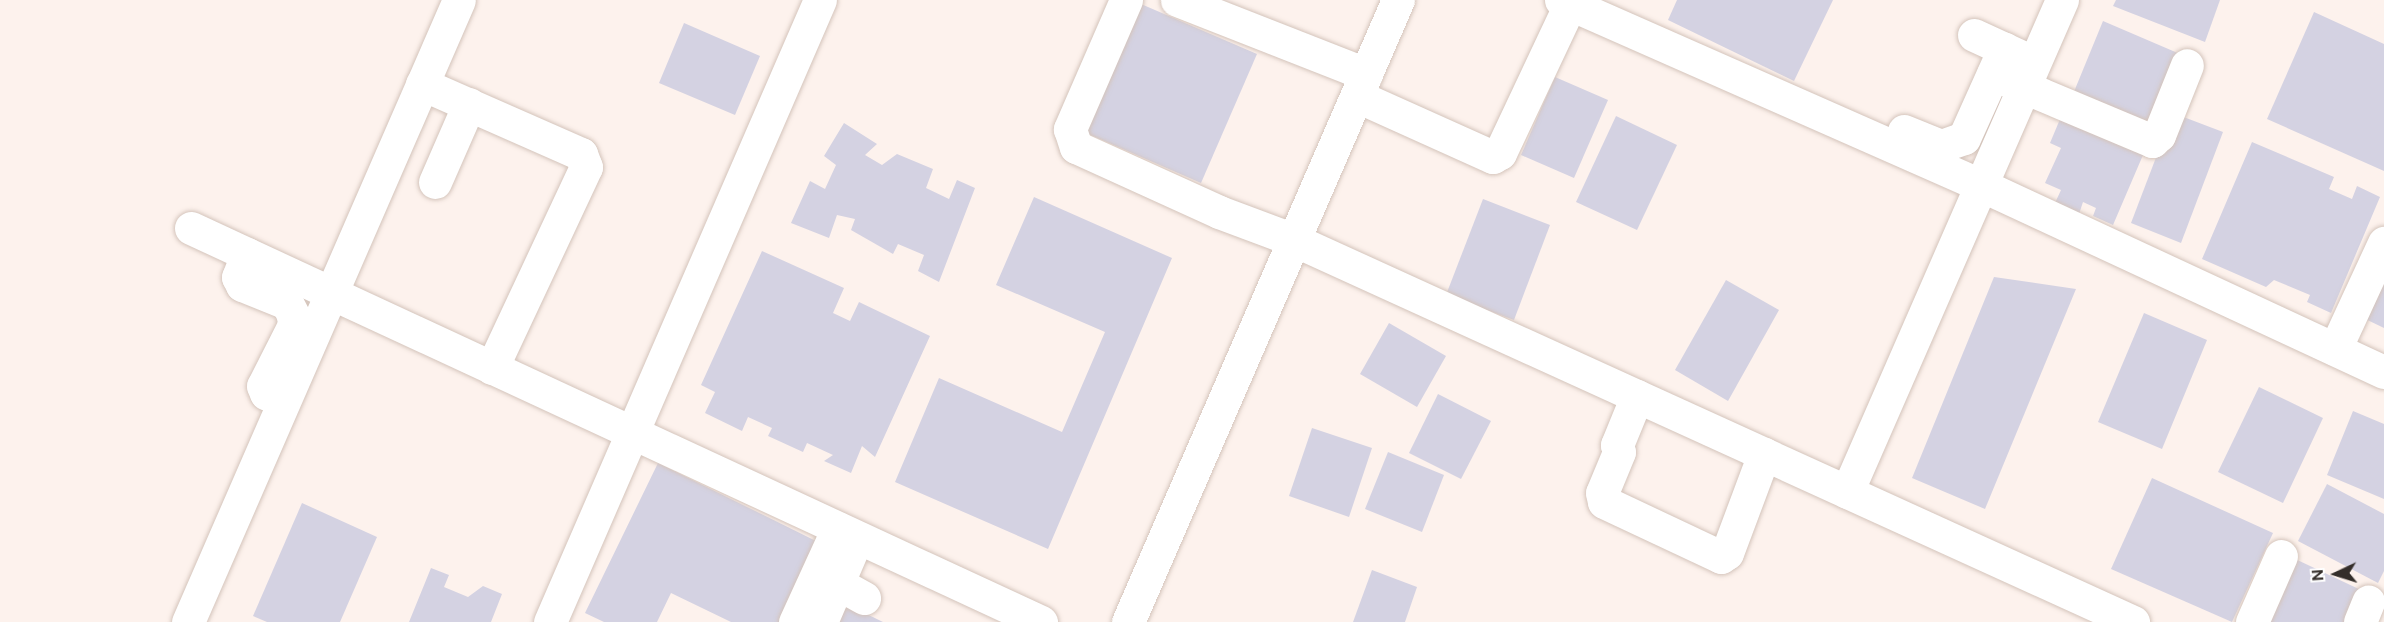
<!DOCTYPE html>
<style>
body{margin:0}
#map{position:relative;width:2384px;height:622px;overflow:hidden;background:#fdf2ed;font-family:"DM Sans",sans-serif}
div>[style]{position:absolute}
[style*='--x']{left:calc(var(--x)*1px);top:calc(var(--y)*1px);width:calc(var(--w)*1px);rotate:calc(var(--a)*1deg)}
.building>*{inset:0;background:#d4d2e2}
.roads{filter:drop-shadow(0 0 2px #d4c4bb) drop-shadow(0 0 2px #d4c4bb)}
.minor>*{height:33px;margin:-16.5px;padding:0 16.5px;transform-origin:16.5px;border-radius:16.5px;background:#fff}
span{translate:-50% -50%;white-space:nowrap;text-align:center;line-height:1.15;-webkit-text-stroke:4.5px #fff;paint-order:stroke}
.north{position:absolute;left:2306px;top:544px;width:60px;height:60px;-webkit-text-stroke:4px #fff;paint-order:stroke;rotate:266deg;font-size:16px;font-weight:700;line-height:24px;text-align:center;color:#342e2a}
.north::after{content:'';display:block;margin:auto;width:21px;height:27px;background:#342e2a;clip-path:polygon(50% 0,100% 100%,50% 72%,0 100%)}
</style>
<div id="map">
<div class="building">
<div style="clip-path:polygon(1677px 0,1833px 0,1794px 81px,1668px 20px)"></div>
<div style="clip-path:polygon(2116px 0,2220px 0,2205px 42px,2113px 6px)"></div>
<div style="clip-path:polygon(1141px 4px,1257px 54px,1201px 183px,1086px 133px)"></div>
<div style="clip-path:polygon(2314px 12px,2384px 44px,2384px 171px,2267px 119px)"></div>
<div style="clip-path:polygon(2103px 21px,2187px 57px,2154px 135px,2071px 99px)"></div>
<div style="clip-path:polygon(684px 23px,760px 56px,735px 115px,659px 83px)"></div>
<div style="clip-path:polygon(1555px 77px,1608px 100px,1574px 178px,1521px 155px)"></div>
<div style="clip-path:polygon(2063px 112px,2146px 148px,2113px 225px,2093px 216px,2096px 208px,2083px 202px,2079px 214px,2055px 203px,2061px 190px,2045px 183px,2061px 148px,2050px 143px)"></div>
<div style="clip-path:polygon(2173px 113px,2223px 132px,2181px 243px,2131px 223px)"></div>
<div style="clip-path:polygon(1616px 116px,1677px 145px,1637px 230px,1576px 202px)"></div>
<div style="clip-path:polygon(844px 123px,877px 144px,865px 155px,882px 165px,897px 154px,933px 169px,926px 188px,949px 199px,957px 180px,975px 188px,939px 282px,918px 271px,924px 255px,898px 244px,893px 254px,851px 230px,855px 219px,837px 215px,829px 238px,791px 223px,810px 181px,825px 189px,836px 165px,824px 156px)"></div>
<div style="clip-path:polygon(2252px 142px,2334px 177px,2329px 189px,2352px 199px,2357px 186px,2380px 197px,2331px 313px,2307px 302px,2310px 295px,2274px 280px,2266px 287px,2202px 259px)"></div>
<div style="clip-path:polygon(1034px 197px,1172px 258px,1048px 549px,895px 482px,939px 378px,1062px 432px,1105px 332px,996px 285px)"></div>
<div style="clip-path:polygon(1483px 199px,1550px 225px,1514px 320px,1446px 295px)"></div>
<div style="clip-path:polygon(762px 251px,844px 288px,833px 313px,850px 321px,859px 302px,930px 336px,875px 457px,862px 446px,851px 473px,824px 461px,833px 455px,807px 443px,803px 452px,768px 436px,772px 428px,748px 417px,742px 431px,705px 413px,715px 392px,701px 385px)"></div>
<div style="clip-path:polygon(2384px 259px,2384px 328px,2357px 315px)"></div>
<div style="clip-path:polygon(1994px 277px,2076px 289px,1985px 509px,1912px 478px)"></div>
<div style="clip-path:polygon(1726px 280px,1779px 310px,1728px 401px,1675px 370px)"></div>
<div style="clip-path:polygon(2144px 313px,2207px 340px,2162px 449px,2098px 422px)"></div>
<div style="clip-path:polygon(1389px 323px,1446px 356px,1417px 407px,1360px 374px)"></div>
<div style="clip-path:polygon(2259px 387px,2323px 418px,2283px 503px,2218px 472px)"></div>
<div style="clip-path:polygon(1438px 394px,1491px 421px,1461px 479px,1409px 453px)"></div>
<div style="clip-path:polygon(2353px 411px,2384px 424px,2384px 499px,2327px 475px)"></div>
<div style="clip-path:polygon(1312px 428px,1372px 448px,1349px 517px,1289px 496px)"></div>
<div style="clip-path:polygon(1388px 452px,1444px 475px,1422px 532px,1365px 509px)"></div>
<div style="clip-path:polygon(658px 463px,822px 544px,784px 622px,731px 622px,671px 593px,657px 622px,604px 622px,585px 613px)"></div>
<div style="clip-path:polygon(2152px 478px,2273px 533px,2232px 622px,2111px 569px)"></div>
<div style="clip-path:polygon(2327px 484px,2384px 514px,2384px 571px,2378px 583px,2298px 541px)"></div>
<div style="clip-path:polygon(302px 503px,377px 537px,340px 622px,267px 622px,253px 616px)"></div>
<div style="clip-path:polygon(2291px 557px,2363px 591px,2348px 622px,2266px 622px)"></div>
<div style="clip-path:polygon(431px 568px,449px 575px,444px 587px,468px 597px,483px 586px,502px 594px,491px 622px,409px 622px)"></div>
<div style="clip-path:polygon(1372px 570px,1417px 587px,1405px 622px,1353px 622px)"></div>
<div style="clip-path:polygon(846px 604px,883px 622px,837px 622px)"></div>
</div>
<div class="roads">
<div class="minor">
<div style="--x:1126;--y:0;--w:141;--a:113.5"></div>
<div style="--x:1070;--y:129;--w:19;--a:72"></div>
<div style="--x:1076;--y:147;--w:157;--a:24.4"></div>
<div style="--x:1219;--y:212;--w:80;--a:20.5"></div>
<div style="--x:1294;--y:240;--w:922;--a:24.48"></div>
<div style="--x:1177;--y:0;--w:203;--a:21.4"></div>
<div style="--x:1561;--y:0;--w:459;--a:23.8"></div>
<div style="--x:1981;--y:185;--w:444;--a:24.9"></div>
<div style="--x:1974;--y:35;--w:55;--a:24.7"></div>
<div style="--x:1993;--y:74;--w:173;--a:22.8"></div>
<div style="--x:2152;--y:141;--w:9;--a:-41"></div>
<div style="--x:2159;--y:135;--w:75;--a:-68.2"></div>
<div style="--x:422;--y:84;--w:174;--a:23.8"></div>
<div style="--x:581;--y:154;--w:14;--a:69"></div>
<div style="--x:586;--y:167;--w:222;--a:115.1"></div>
<div style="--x:1357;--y:96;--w:149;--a:24.2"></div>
<div style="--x:1493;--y:157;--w:8;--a:-30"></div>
<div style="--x:1500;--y:153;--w:165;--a:-64.8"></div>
<div style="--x:1904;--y:131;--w:40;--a:22"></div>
<div style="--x:1941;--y:146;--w:24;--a:-19"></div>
<div style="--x:1964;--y:138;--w:98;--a:-65.8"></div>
<div style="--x:435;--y:182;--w:85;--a:-66.4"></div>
<div style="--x:191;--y:228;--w:937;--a:24.87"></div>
<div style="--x:247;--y:254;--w:25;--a:111"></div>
<div style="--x:238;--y:277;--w:9;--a:63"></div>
<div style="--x:242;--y:285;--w:48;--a:21.8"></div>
<div style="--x:287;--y:303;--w:13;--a:63"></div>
<div style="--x:293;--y:315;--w:10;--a:84"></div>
<div style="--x:294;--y:325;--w:68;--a:116.9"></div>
<div style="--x:263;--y:386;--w:8;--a:67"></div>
<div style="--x:266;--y:393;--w:19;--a:28"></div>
<div style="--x:2335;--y:349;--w:117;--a:-65.2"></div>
<div style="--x:1637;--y:396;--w:53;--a:112.2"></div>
<div style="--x:1617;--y:445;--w:7;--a:74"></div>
<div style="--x:1619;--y:452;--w:44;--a:112.5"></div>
<div style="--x:1602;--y:493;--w:9;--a:77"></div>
<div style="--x:1604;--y:502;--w:129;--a:25.2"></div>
<div style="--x:1721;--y:557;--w:7;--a:-34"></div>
<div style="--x:1727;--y:553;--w:106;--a:-69.5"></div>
<div style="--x:1847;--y:492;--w:537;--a:-66.4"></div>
<div style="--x:837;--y:583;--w:31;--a:29"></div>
<div style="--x:188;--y:622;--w:678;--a:-66.46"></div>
<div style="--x:550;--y:622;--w:678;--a:-66.54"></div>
<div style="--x:795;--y:622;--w:103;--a:-65.4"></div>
<div style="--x:821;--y:622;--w:76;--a:-66.8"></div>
<div style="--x:1128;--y:622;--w:678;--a:-66.54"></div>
<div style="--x:2252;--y:622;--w:72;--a:-66.3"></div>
<div style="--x:2360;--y:622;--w:22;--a:-68"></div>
</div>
</div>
<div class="north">N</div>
</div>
